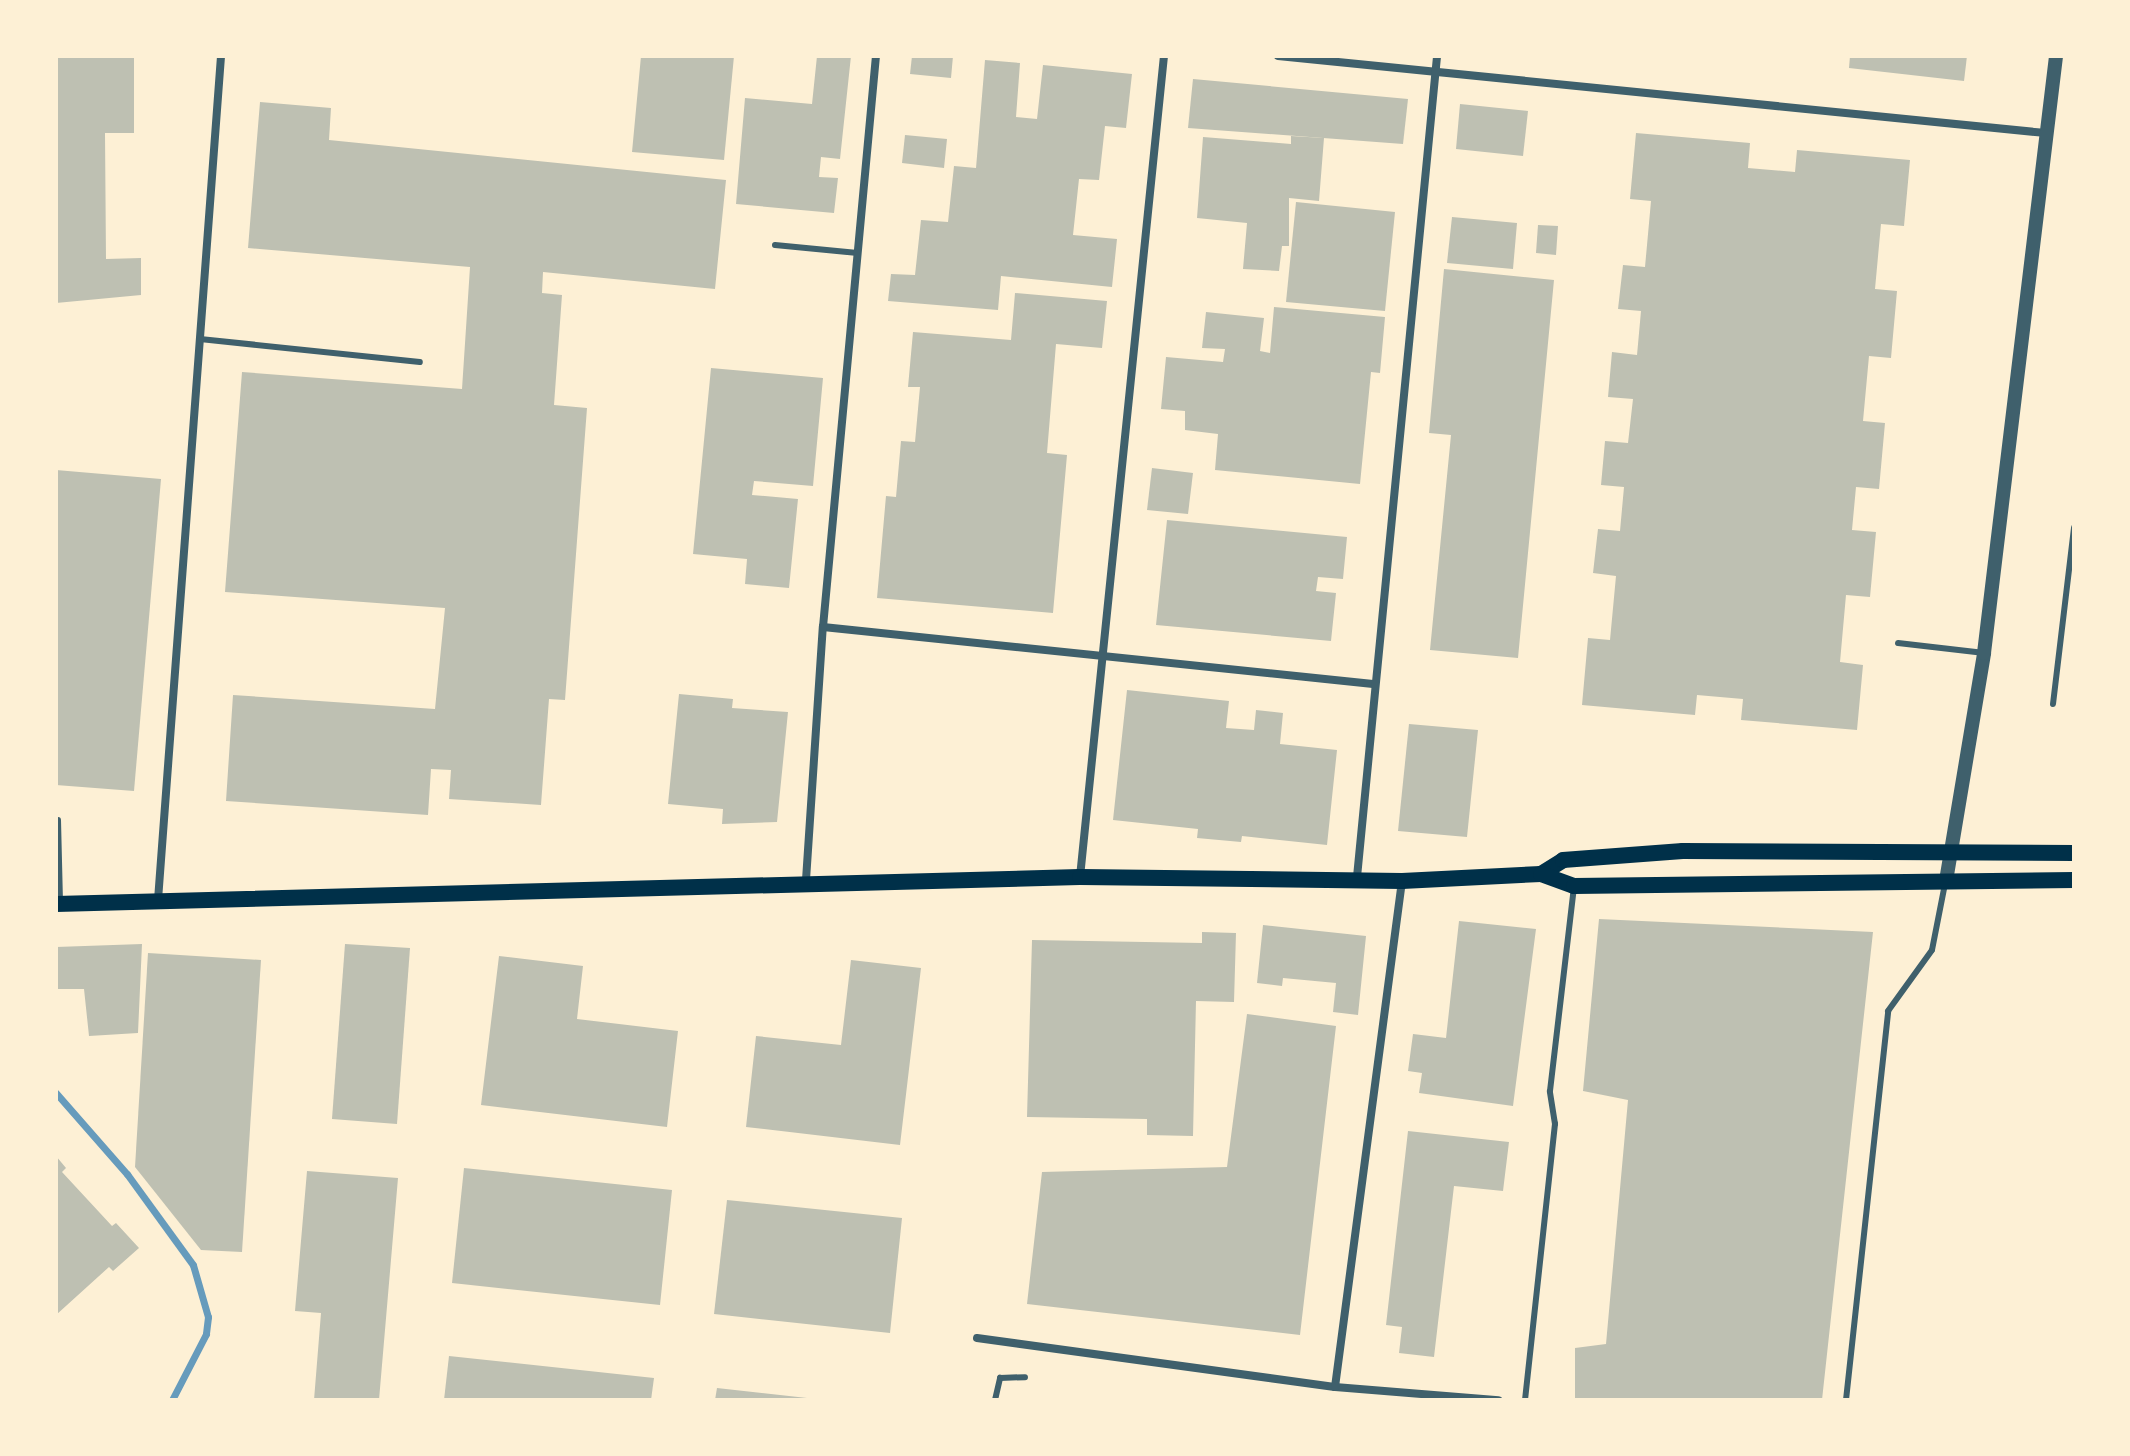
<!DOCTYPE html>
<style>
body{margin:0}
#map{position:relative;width:2130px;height:1456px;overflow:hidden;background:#fdf0d5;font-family:"Titillium Web",sans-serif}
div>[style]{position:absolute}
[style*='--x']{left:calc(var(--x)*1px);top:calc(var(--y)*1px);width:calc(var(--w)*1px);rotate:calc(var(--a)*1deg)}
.stream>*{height:7px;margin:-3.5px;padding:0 3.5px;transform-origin:3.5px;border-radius:3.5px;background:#669bbc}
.building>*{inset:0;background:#bec0b2}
.service>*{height:6px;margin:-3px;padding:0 3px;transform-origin:3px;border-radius:3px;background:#3f606c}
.minor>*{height:8px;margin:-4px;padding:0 4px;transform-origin:4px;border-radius:4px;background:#3f606c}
.tertiary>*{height:14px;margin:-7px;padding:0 7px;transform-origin:7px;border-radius:7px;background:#3f606c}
.secondary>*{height:16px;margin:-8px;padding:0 8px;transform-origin:8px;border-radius:8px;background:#003049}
span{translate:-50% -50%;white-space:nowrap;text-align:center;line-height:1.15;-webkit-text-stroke:6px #fdf0d5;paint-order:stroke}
.frame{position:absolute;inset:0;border:58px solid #fdf0d5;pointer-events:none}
</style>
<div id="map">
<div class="stream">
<div style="--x:56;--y:1093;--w:108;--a:48.8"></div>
<div style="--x:127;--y:1174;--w:112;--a:54"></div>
<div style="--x:193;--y:1265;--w:54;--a:73.9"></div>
<div style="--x:208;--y:1317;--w:17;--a:97"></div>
<div style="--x:206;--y:1334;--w:74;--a:117.3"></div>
</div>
<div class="building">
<div style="clip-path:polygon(56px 56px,134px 56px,134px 133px,105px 133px,106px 259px,141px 258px,141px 295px,56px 303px)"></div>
<div style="clip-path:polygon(641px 56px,734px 56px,724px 160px,632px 152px)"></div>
<div style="clip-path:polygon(817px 56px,851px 56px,840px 159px,821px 157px,819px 177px,838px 178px,834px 213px,736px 204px,745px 98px,812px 104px)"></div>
<div style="clip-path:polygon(912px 56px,953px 56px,951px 78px,910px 74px)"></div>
<div style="clip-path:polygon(1850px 56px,1967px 56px,1964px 81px,1849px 68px)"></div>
<div style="clip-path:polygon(985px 60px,1020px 63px,1016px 117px,1037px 119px,1043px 65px,1132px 74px,1126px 128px,1105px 126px,1099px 180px,1079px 179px,1073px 235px,1117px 239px,1112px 287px,1001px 276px,998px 310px,888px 301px,891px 274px,915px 275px,921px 220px,948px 222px,954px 166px,976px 168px)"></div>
<div style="clip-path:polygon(1193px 79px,1408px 99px,1403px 144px,1188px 128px)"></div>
<div style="clip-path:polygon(260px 102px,331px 108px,329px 140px,726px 180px,715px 289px,543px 272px,542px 293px,562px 295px,554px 405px,587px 408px,565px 700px,549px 699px,541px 805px,449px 799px,451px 770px,431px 769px,428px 815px,226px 801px,233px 695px,435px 709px,445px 608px,225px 592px,242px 372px,462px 389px,470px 267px,248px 248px)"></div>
<div style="clip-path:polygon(1460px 104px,1528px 111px,1523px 156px,1456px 149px)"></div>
<div style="clip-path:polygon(1636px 133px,1750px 143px,1748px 168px,1795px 172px,1797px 150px,1910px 160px,1904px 226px,1881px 224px,1875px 289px,1897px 291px,1891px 358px,1869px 356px,1863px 421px,1885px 423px,1879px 489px,1856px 487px,1852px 530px,1876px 532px,1870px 597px,1846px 595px,1840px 662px,1863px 665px,1857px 730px,1741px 720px,1743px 699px,1697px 695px,1695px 715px,1582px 705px,1588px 638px,1610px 640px,1616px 576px,1593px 573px,1598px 529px,1620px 531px,1624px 487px,1601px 485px,1605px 441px,1628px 443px,1633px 399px,1608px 397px,1612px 352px,1637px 355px,1641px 311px,1618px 309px,1623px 265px,1645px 267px,1651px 201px,1630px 199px)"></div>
<div style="clip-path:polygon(905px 135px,947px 139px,944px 168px,902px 163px)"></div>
<div style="clip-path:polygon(1291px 136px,1324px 138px,1319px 201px,1289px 198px,1289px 246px,1282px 246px,1279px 271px,1243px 269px,1247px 223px,1197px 218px,1203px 137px,1291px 144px)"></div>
<div style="clip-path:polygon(1296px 202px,1395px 212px,1385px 311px,1286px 302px)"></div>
<div style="clip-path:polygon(1452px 217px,1517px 223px,1513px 269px,1447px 263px)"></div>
<div style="clip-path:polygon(1538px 225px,1558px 226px,1556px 255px,1536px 253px)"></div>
<div style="clip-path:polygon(1444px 269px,1554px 280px,1518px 658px,1430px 650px,1451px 435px,1429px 433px)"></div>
<div style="clip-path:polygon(1015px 293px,1107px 301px,1102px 348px,1056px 344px,1047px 453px,1067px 455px,1053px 613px,877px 598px,886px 496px,896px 497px,901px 441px,915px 442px,920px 387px,908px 387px,913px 332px,1011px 340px)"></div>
<div style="clip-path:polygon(1274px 307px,1385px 317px,1380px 373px,1371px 372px,1360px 484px,1215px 470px,1218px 434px,1185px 430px,1185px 411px,1161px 409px,1166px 357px,1223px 362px,1225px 349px,1202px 348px,1206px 312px,1264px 318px,1260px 351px,1270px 353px)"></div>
<div style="clip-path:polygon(711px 368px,823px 378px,813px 486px,754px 481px,752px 495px,798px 499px,789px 588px,745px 584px,747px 559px,693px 554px)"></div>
<div style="clip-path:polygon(1152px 468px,1193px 473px,1188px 514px,1147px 510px)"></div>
<div style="clip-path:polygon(56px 470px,161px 479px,134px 791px,56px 785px)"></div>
<div style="clip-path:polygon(1167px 520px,1347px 537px,1343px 579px,1318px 577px,1316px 591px,1336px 593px,1331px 641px,1156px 625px)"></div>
<div style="clip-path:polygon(1127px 690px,1229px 701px,1226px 728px,1254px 730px,1256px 710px,1283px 713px,1280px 744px,1337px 750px,1327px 845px,1242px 836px,1241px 842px,1197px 838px,1198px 829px,1113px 820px)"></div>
<div style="clip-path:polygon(679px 694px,733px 699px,732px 708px,788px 712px,777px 822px,722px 824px,723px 809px,668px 804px)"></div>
<div style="clip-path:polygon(1409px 724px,1478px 730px,1467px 837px,1398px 831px)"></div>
<div style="clip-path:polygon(1599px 919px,1873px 932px,1822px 1400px,1575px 1400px,1575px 1348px,1606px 1344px,1628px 1100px,1583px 1091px)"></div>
<div style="clip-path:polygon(1459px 921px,1536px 929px,1513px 1106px,1419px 1093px,1422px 1073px,1408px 1071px,1413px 1034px,1446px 1038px)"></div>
<div style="clip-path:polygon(1263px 925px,1366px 936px,1358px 1015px,1333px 1012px,1336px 983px,1283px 978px,1282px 986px,1257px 983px)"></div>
<div style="clip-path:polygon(1202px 932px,1236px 933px,1234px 1002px,1196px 1001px,1193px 1136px,1147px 1135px,1147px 1119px,1027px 1117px,1032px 940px,1202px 943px)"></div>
<div style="clip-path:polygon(142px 944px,138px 1033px,89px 1036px,84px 989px,56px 989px,56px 947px)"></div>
<div style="clip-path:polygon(345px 944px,410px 948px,397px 1124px,332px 1119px)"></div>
<div style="clip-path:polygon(148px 953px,261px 960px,242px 1252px,201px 1250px,135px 1167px)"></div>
<div style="clip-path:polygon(499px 956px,583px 966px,577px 1019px,678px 1031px,667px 1127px,481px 1105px)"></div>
<div style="clip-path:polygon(851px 960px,921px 968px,900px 1145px,746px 1127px,756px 1036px,841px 1045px)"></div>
<div style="clip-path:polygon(1247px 1014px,1336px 1026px,1300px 1335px,1027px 1304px,1042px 1172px,1227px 1167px)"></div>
<div style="clip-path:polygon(1408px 1131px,1509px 1142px,1503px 1191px,1454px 1186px,1434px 1357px,1399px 1353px,1402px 1327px,1386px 1325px)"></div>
<div style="clip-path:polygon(56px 1156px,66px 1168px,62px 1172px,112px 1226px,116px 1223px,139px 1248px,113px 1271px,109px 1267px,56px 1315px)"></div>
<div style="clip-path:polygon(464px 1168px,672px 1190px,660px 1305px,452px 1283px)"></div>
<div style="clip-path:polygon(307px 1171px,398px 1178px,379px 1400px,314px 1400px,321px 1313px,295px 1311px)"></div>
<div style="clip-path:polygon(727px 1200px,902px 1218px,890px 1333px,714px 1314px)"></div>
<div style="clip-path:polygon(449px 1356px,654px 1378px,651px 1400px,444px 1400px)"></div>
<div style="clip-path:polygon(717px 1388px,807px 1398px,807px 1400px,715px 1400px)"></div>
</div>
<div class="service">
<div style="--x:775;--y:245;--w:83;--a:5.5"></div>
<div style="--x:200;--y:339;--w:221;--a:6"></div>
<div style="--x:1898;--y:643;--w:87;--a:6.6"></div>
<div style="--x:2053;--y:704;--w:178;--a:-83.2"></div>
<div style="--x:58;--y:820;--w:80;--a:88.6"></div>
<div style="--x:995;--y:1400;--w:23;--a:-77"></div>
<div style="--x:1000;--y:1378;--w:25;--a:-2"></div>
<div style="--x:1525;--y:1400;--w:278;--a:-83.8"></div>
<div style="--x:1555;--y:1124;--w:33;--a:-99"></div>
<div style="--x:1550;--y:1091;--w:205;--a:-83.3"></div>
<div style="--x:1846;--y:1400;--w:391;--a:-83.8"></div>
<div style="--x:1888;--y:1011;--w:75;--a:-54.2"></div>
<div style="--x:1932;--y:950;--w:67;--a:-78.9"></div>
</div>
<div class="minor">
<div style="--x:1278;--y:56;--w:772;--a:5.73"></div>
<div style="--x:823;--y:627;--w:553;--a:5.92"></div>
<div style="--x:1080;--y:877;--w:825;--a:-84.16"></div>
<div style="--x:1357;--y:877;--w:825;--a:-84.43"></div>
<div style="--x:806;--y:880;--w:254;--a:-86.2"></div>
<div style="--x:823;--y:627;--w:573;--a:-84.7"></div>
<div style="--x:158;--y:900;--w:846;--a:-85.73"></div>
<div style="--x:977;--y:1338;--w:361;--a:7.8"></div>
<div style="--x:1335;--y:1387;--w:164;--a:4.6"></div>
<div style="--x:1335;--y:1387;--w:510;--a:-82.46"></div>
</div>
<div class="tertiary">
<div style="--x:1946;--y:881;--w:231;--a:-80.5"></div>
<div style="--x:1984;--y:653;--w:601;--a:-83.12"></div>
</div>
<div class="secondary">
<div style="--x:1541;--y:874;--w:26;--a:-32"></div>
<div style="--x:1563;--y:860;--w:120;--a:-4.3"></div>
<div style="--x:1683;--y:851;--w:391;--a:0.3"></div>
<div style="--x:56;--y:904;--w:1024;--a:-1.51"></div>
<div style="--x:1080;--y:877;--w:322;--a:0.7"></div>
<div style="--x:1402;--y:881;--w:139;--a:-2.9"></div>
<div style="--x:1541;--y:874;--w:35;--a:20"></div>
<div style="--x:1574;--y:886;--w:500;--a:-0.69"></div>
</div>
<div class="frame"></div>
</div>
